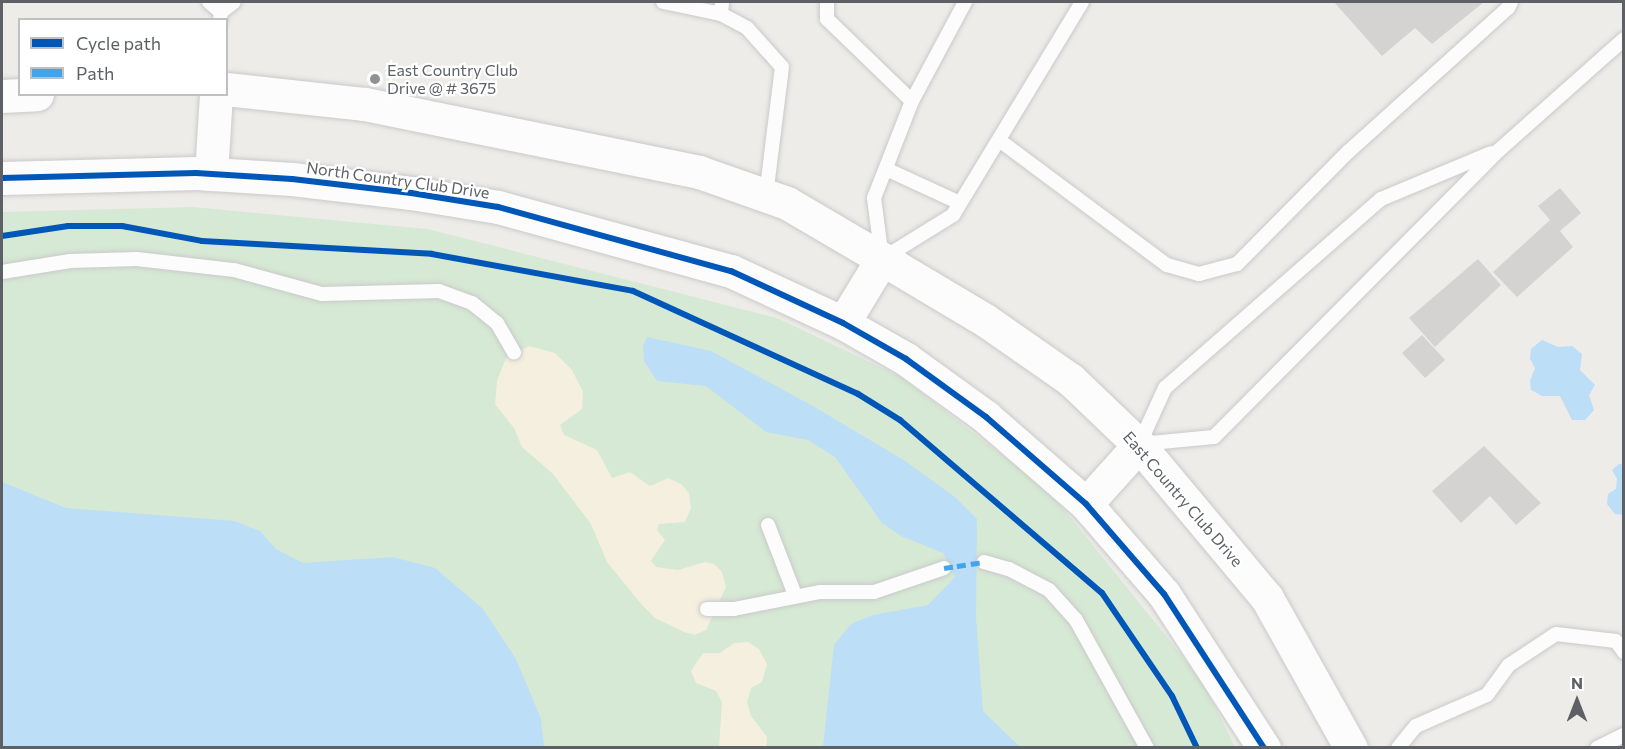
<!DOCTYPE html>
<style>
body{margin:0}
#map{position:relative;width:1625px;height:749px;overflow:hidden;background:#edece8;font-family:Commissioner,sans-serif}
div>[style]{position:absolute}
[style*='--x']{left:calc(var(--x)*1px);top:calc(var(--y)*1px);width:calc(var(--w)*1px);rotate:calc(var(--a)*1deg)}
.green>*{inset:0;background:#d6e9d4}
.sand>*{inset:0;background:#f4efde}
.water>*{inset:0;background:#bcdef7}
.building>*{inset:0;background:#d4d3d1}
.roads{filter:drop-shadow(0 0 2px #c9caca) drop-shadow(0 0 2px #c9caca)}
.lane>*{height:14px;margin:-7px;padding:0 7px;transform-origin:7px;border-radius:7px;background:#fcfcfc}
.secondary>*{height:33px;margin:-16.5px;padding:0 16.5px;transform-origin:16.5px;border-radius:16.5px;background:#fcfcfc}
.quiet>*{height:4.5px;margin-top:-2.25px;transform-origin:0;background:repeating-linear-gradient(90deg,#40a5ee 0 9px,transparent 0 13.5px)}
.cycleway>*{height:6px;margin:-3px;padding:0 3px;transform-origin:3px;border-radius:3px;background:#0057b8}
.dots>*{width:16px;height:16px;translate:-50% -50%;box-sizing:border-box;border:3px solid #fff;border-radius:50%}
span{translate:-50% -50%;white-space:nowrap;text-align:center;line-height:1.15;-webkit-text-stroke:4.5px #fff;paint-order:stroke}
.poi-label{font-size:16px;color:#5d6166}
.left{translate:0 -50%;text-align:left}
.street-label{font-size:16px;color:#5d6166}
.frame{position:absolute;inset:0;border:3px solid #5d6166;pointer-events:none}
.legend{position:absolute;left:18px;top:18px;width:210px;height:78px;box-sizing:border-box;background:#fff;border:2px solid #bec0c2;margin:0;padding:8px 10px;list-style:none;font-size:18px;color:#5d6166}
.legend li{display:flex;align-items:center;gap:12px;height:30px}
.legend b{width:30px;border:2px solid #bec0c2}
.north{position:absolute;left:1547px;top:671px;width:60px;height:60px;-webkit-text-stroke:4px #fff;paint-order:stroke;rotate:0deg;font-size:16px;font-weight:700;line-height:24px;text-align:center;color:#5d6166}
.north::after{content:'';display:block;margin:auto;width:21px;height:27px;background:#5d6166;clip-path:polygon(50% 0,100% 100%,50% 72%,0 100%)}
</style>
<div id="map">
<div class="green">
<div style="clip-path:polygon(193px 207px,427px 229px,777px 318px,901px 377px,1050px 492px,1203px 682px,1235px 747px,2px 747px,2px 212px)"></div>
</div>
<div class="sand">
<div style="clip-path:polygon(529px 346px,555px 353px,572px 370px,583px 392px,582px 409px,560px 425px,564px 435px,597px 450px,612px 478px,630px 472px,650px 486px,668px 478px,681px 484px,689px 493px,691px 508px,685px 522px,659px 524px,657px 530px,665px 540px,651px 561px,656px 567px,678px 570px,705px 562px,714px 564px,722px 572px,726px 587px,706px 630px,695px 635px,684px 632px,655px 618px,642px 605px,607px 562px,591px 524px,553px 474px,522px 447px,514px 428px,495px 404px,497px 381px,506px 358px)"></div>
<div style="clip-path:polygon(748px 642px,759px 649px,767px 664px,762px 682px,751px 688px,747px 702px,751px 716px,767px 737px,766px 747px,719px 747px,722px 702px,716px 691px,696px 683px,691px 671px,703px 653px,720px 653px,734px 643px)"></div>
</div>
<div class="water">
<div style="clip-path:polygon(647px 337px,711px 351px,813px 406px,905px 461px,955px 497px,977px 519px,976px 618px,983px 711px,1020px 747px,823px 747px,834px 645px,851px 624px,873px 615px,928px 605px,955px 577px,943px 553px,901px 536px,882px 523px,835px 457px,808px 440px,766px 432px,706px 386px,657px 381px,644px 361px,643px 346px)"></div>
<div style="clip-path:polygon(1542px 340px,1558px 347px,1572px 346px,1582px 354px,1580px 370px,1595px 385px,1589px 395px,1594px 410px,1585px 420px,1572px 420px,1560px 396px,1542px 396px,1531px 390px,1530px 381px,1535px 368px,1530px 359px,1531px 349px)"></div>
<div style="clip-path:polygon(1619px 464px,1623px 464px,1623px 515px,1615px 514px,1607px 504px,1608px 494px,1616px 489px,1617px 479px,1612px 470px)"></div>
<div style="clip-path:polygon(2px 482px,66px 508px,235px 521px,260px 531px,276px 549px,303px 563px,393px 557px,435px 568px,483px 609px,516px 659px,541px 719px,544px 747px,2px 747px)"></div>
</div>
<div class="building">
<div style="clip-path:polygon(1334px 2px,1484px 2px,1432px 44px,1415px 28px,1382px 56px)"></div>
<div style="clip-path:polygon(1560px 188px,1581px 213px,1560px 231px,1573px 247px,1517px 297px,1493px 272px,1550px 220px,1538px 206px)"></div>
<div style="clip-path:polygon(1478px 259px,1501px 285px,1435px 347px,1409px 318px)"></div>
<div style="clip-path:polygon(1422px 335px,1445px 360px,1425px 378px,1402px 353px)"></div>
<div style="clip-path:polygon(1484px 446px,1541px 503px,1516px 525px,1490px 496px,1461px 523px,1432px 491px)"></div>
</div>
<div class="roads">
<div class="lane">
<div style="--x:209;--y:2;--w:16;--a:40"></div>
<div style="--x:663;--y:2;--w:59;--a:11.7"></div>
<div style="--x:722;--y:2;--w:12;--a:95"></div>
<div style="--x:721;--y:14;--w:30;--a:28"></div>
<div style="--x:747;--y:28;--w:52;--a:48.1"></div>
<div style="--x:782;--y:67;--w:130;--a:97.1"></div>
<div style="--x:827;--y:2;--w:17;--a:90"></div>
<div style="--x:827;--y:19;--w:118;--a:44"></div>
<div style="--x:912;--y:101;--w:104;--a:111.4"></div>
<div style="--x:874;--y:198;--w:62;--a:82.5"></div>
<div style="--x:882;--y:259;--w:84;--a:-31.8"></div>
<div style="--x:953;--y:215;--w:249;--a:-58.8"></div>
<div style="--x:220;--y:20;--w:8;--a:-83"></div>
<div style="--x:221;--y:12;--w:16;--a:-38"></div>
<div style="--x:912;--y:101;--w:112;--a:-61.8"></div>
<div style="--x:999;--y:140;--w:209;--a:36.7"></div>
<div style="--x:1167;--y:265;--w:33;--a:16"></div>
<div style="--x:1199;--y:274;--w:39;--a:-15"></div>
<div style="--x:1237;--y:264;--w:158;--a:-45.3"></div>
<div style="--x:1348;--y:152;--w:215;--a:-42"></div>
<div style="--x:1508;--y:8;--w:7;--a:-63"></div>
<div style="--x:886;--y:169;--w:81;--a:24.7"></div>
<div style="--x:2;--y:272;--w:69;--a:-9.2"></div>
<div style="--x:70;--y:261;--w:67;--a:-1.7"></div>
<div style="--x:137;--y:259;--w:98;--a:6.5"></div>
<div style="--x:234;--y:270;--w:91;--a:15.3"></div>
<div style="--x:322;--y:294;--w:117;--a:-1.5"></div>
<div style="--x:439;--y:291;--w:35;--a:20"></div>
<div style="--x:472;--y:303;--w:32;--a:39"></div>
<div style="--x:497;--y:323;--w:34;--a:60"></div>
<div style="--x:1140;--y:444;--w:74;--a:-5.4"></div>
<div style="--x:1214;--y:437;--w:404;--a:-45.2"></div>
<div style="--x:1499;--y:150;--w:167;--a:-41.6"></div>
<div style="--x:1139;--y:445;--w:63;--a:-65.5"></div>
<div style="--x:1165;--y:388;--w:287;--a:-41.2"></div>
<div style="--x:1381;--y:199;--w:119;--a:-22.7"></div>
<div style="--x:768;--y:525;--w:75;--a:68.9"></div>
<div style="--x:984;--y:562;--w:26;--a:16"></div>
<div style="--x:1009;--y:569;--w:45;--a:27.7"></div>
<div style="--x:1049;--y:590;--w:40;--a:48"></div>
<div style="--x:1076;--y:620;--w:146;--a:61"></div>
<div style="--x:707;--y:609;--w:27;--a:0"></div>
<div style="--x:734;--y:609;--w:88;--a:-11.2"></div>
<div style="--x:820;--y:592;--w:54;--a:0"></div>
<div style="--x:874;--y:592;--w:74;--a:-18.9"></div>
<div style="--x:1398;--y:748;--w:28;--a:-51"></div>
<div style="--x:1416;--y:726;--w:77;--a:-23.6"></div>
<div style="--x:1487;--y:695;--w:37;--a:-54"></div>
<div style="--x:1509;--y:665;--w:56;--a:-33.4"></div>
<div style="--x:1556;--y:634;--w:60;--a:6.7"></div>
<div style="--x:1616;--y:641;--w:14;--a:54"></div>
<div style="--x:1597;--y:748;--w:30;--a:-26"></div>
</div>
<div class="secondary">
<div style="--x:226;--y:89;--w:140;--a:6.2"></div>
<div style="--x:365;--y:104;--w:341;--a:11.5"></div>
<div style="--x:699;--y:172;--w:93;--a:19.4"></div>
<div style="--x:787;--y:203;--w:126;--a:30.4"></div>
<div style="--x:896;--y:267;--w:104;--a:30.8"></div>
<div style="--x:985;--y:320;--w:105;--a:34.9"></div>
<div style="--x:1071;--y:380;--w:94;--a:43.7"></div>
<div style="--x:1139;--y:445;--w:199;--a:50.1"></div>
<div style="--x:1267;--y:598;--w:172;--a:60.8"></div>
<div style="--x:2;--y:96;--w:35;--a:-3"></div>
<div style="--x:211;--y:174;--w:80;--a:-86.4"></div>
<div style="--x:2;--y:178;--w:194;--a:-1.5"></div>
<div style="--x:196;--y:173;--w:96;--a:3.6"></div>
<div style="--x:292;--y:179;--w:120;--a:6.7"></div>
<div style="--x:411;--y:193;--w:88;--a:9.1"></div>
<div style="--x:498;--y:207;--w:242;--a:15.4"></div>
<div style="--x:731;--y:271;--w:123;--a:24.9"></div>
<div style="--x:843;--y:323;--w:73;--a:29.7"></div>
<div style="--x:906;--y:359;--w:99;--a:35.9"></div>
<div style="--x:986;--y:417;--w:133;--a:41"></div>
<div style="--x:1086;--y:504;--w:119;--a:49.1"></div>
<div style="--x:1164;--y:594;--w:184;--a:57"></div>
<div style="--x:843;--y:323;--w:75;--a:-58.6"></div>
<div style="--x:1086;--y:504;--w:79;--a:-48.1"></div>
</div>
</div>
<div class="quiet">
<div style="--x:944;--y:568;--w:40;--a:-8.5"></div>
</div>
<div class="cycleway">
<div style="--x:2;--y:178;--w:194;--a:-1.5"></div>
<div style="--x:196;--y:173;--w:96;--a:3.6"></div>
<div style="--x:292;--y:179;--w:120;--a:6.7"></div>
<div style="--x:411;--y:193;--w:88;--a:9.1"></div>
<div style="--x:498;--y:207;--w:242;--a:15.4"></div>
<div style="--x:731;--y:271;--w:123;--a:24.9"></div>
<div style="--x:843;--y:323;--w:73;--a:29.7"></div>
<div style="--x:906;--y:359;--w:99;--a:35.9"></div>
<div style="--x:986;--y:417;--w:133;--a:41"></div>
<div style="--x:1086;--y:504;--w:119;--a:49.1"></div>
<div style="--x:1164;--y:594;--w:184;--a:57"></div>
<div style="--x:2;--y:236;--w:67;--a:-8.6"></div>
<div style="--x:68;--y:226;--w:54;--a:0"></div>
<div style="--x:122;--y:226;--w:81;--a:10.6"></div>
<div style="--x:202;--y:241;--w:230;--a:3.2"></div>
<div style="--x:432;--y:254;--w:204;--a:10.4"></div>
<div style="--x:633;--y:291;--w:247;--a:24.6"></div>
<div style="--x:858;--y:394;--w:49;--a:31.8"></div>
<div style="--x:900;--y:420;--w:266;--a:40.6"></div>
<div style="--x:1102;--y:593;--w:125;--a:55.8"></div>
<div style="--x:1172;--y:696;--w:58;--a:64.3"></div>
</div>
<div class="dots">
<div style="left:375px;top:79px;background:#8f9294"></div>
</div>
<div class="poi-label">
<span class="left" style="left:387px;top:79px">East Country Club<br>Drive @ # 3675</span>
</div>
<div class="street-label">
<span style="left:398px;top:180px;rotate:8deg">North Country Club Drive</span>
<span style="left:1183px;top:499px;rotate:49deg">East Country Club Drive</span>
</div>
<div class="frame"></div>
<ul class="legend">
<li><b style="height:8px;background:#0057b8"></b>Cycle path</li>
<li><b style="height:8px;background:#40a5ee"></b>Path</li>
</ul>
<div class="north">N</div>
</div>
